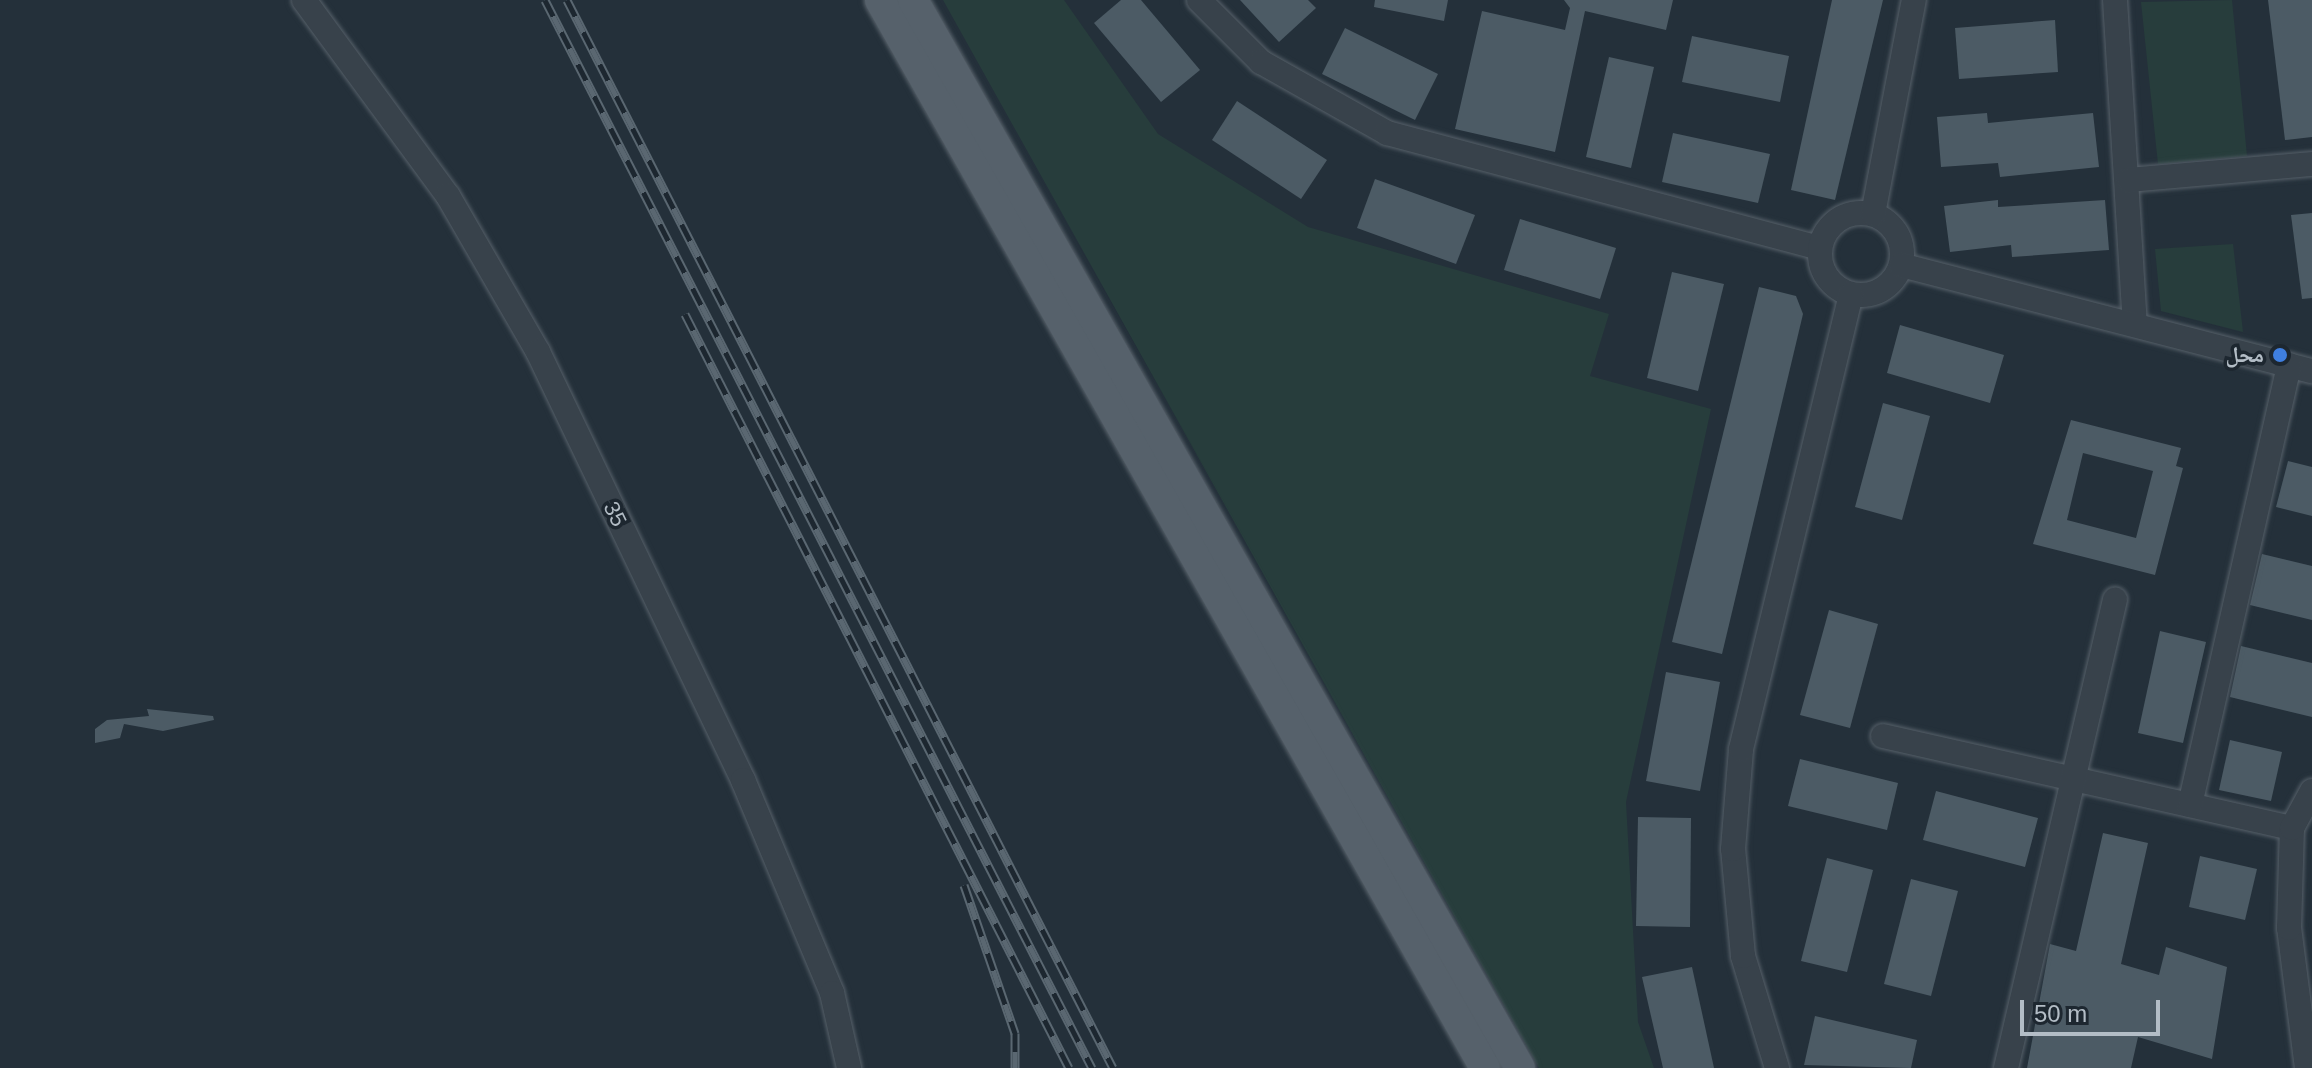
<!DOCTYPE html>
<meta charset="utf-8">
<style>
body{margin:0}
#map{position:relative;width:2312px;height:1068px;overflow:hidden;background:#24303a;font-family:Helvetica,"Noto Naskh Arabic",sans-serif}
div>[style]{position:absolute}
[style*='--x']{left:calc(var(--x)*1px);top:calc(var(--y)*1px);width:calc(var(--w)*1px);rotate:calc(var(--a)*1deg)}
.green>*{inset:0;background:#273d3c}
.building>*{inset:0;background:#4c5b65}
.roads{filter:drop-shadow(0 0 2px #566069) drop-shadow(0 0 2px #566069)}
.minor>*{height:24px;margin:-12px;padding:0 12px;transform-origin:12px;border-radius:12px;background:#38424b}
.minor>.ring{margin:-12px;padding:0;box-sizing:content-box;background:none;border:24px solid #38424b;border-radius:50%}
.major>*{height:30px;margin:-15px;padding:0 15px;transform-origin:15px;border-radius:15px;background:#56616b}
.rail>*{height:9px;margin-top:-4.5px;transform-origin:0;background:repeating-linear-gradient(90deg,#1d2730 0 18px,#5a6771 0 36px);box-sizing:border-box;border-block:2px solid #5a6771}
.dots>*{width:22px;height:22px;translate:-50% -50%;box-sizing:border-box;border:4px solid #1d2730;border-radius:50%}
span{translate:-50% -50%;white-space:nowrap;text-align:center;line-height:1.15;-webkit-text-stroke:7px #1d2730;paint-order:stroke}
.poi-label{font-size:22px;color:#b3bdc6;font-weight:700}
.right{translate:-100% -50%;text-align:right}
.street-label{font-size:22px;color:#b3bdc6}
.scale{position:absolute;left:2020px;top:1000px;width:140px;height:36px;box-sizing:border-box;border:4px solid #b3bdc6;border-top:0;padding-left:10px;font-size:24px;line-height:28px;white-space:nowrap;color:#b3bdc6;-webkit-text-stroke:6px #1d2730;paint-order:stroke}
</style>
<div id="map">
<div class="green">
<div style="clip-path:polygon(943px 0,1064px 0,1158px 134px,1308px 227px,1609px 314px,1590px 376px,1711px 409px,1626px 802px,1638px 1022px,1654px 1068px,1539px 1068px)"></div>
<div style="clip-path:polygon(2232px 0,2247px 156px,2158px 164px,2141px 2px)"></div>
<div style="clip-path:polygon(2233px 244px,2243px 332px,2161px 311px,2155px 249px)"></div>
</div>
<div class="building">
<div style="clip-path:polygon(1121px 0,1141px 0,1200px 70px,1161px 102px,1094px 23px)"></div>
<div style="clip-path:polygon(1240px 0,1308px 0,1316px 8px,1279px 42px)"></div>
<div style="clip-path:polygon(1375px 0,1448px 0,1444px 21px,1374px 7px)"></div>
<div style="clip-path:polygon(1564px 0,1673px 0,1666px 30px,1585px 11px,1555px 152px,1455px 129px,1482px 11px,1565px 30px,1570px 8px)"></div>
<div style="clip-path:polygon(1832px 0,1883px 0,1835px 200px,1791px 190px)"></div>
<div style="clip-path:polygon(2268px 0,2312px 0,2312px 137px,2285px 140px)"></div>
<div style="clip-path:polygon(2055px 20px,2058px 72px,1959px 79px,1955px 28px)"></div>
<div style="clip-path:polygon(1345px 28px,1438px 74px,1415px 120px,1322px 74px)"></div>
<div style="clip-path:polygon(1692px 36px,1789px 56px,1780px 102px,1682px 82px)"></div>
<div style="clip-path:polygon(1609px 57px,1654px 67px,1631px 168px,1586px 157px)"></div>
<div style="clip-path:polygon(1237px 101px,1327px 160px,1301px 199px,1212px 140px)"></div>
<div style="clip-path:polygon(1987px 113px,1988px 123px,2093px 113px,2099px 167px,2000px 177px,1998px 163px,1941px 167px,1937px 117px)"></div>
<div style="clip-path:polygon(1673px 133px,1770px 154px,1758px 203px,1662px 182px)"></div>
<div style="clip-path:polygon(1375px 179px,1475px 215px,1456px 264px,1357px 228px)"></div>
<div style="clip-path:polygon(1998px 200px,1998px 207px,2105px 200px,2109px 250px,2012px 257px,2011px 245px,1950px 252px,1944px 206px)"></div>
<div style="clip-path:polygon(2312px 213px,2312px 298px,2302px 299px,2291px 215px)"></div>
<div style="clip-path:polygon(1520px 219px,1616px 248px,1600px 299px,1504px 270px)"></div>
<div style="clip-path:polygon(1672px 272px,1724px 284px,1698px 391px,1647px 378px)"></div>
<div style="clip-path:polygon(1759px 287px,1796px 296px,1803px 314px,1722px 654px,1672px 642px)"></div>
<div style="clip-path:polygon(1900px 325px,2004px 355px,1990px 403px,1887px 373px)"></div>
<div style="clip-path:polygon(1883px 403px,1930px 416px,1902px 520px,1855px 507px)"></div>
<div style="clip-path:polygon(evenodd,2071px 420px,2181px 448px,2176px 466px,2183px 468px,2155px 575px,2033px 544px,2071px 420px,2083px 453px,2153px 471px,2136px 538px,2067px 520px,2083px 453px)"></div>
<div style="clip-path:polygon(2288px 461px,2312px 467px,2312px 516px,2276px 507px)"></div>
<div style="clip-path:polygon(2262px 554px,2312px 566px,2312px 620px,2250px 605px)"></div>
<div style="clip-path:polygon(1829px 610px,1878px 624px,1850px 728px,1800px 715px)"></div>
<div style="clip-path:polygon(2160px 631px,2206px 642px,2183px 743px,2138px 733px)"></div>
<div style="clip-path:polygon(2241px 646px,2312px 663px,2312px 717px,2230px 697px)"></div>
<div style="clip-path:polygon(1666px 672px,1720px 682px,1700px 791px,1646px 781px)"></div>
<div style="clip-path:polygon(147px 709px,213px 716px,214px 720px,163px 731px,124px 724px,120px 738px,95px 743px,95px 729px,107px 720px,149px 716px)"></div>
<div style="clip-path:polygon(2230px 740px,2282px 752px,2271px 801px,2219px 790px)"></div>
<div style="clip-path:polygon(1800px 759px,1898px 783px,1887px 830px,1788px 806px)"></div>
<div style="clip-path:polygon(1936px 791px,2038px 818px,2025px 867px,1923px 840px)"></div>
<div style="clip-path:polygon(1638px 817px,1691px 818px,1690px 927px,1636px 926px)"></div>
<div style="clip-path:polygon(2103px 833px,2148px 843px,2121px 964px,2159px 975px,2166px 947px,2227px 967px,2212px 1059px,2138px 1037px,2131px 1068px,2027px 1068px,2050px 944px,2076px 951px)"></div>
<div style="clip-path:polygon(2200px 856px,2257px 869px,2245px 920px,2189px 907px)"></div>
<div style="clip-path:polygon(1827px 858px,1873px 870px,1847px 972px,1801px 961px)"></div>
<div style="clip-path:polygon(1911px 879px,1958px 891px,1931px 996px,1884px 984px)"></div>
<div style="clip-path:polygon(1692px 967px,1714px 1068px,1663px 1068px,1642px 977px)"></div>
<div style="clip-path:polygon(1815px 1016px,1917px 1040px,1911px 1068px,1804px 1065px)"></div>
</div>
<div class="roads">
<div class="minor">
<div style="--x:304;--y:0;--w:243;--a:53.7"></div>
<div style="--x:448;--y:196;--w:180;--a:60"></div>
<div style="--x:538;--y:352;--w:475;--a:64.4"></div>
<div style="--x:743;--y:780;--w:231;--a:67.3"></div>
<div style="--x:832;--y:993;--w:77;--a:77.2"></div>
<div style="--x:1199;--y:0;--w:88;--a:45"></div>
<div style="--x:1261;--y:62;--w:145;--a:29.4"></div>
<div style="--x:1387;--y:133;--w:447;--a:14.9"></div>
<div style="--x:2115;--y:0;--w:325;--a:86.5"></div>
<div style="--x:2129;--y:180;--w:184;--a:-5"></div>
<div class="ring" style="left:1820px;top:213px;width:58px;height:58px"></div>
<div style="--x:1873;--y:214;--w:218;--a:-79.2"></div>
<div style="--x:1901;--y:265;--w:424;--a:14.5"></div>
<div style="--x:1883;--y:736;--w:419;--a:12.7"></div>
<div style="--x:2190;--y:805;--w:451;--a:-77.3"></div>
<div style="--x:1777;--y:1068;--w:117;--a:-106.9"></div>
<div style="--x:1743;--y:956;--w:107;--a:-95.3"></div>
<div style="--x:1733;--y:849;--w:100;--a:-85.4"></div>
<div style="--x:1741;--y:749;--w:468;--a:-76.4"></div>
<div style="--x:2006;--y:1068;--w:481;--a:-76.9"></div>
<div style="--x:2307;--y:1068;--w:141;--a:-97.3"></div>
<div style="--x:2289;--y:928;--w:100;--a:-88.3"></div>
<div style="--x:2292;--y:828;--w:42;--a:-61.6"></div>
</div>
<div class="major">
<div style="--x:880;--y:0;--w:1227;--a:60.47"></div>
<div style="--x:913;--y:0;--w:1228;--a:60.39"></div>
</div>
</div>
<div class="rail">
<div style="--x:545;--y:0;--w:1200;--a:62.88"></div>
<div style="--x:567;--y:0;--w:1199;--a:62.92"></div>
<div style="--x:685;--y:314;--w:846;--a:63.01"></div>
<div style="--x:964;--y:885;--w:157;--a:71"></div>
<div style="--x:1015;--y:1033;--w:35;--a:90"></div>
</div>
<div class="dots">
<div style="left:2280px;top:355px;background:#3f7fe0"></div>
</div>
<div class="poi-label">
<span class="right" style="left:2264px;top:355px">محل</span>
</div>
<div class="street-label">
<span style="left:615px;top:514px;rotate:64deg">35</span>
</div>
<div class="scale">50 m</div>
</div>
